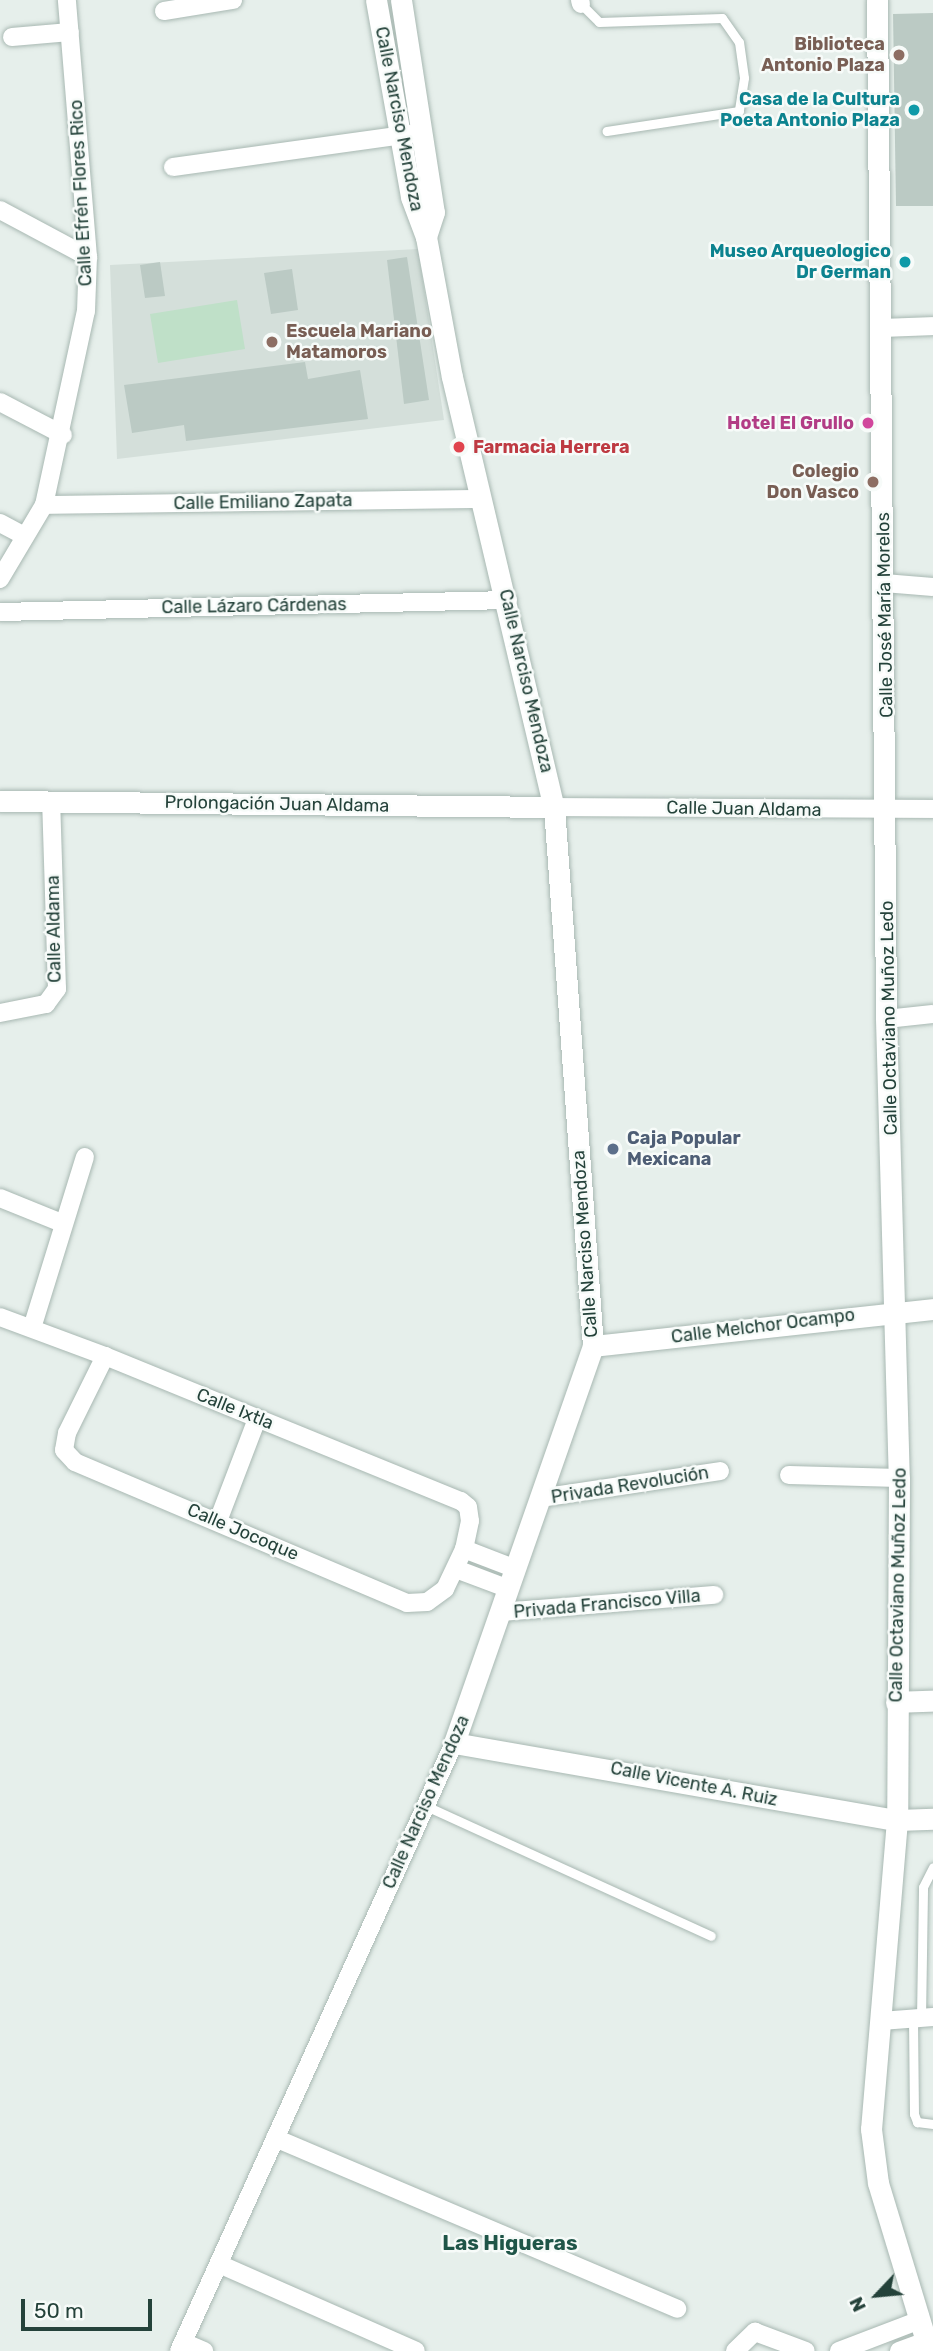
<!DOCTYPE html>
<meta charset="utf-8">
<style>
body{margin:0}
#map{position:relative;width:933px;height:2351px;overflow:hidden;background:#e6efeb;font-family:Rubik,sans-serif}
div>[style]{position:absolute}
[style*='--x']{left:calc(var(--x)*1px);top:calc(var(--y)*1px);width:calc(var(--w)*1px);rotate:calc(var(--a)*1deg)}
.built>*{inset:0;background:#d4dfda}
.green>*{inset:0;background:#bfe0c8}
.building>*{inset:0;background:#bbcac4}
.roads{filter:drop-shadow(0 0 2px #a8b8b2) drop-shadow(0 0 2px #a8b8b2)}
.service>*{height:9px;margin:-4.5px;padding:0 4.5px;transform-origin:4.5px;border-radius:4.5px;background:#fff}
.minor>*{height:18px;margin:-9px;padding:0 9px;transform-origin:9px;border-radius:9px;background:#fff}
.tertiary>*{height:21px;margin:-10.5px;padding:0 10.5px;transform-origin:10.5px;border-radius:10.5px;background:#fff}
.dots>*{width:19px;height:19px;translate:-50% -50%;box-sizing:border-box;border:4px solid #f7fbf9;border-radius:50%}
span{translate:-50% -50%;white-space:nowrap;text-align:center;line-height:1.15;-webkit-text-stroke:5px #f7fbf9;paint-order:stroke}
.education-label{font-size:18px;color:#785e54;font-weight:700}
.right{translate:-100% -50%;text-align:right}
.left{translate:0 -50%;text-align:left}
.culture-label{font-size:18px;color:#0d838f;font-weight:700}
.street-label{font-size:18px;color:#24423a}
.hotel-label{font-size:18px;color:#b23c85;font-weight:700}
.health-label{font-size:18px;color:#be3a42;font-weight:700}
.service-label{font-size:18px;color:#4e5e75;font-weight:700}
.quarter-label{font-size:21px;color:#1f5548;font-weight:700}
.north{position:absolute;left:842px;top:2260px;width:70px;height:70px;-webkit-text-stroke:5px #f7fbf9;paint-order:stroke;rotate:244deg;font-size:19px;font-weight:700;line-height:28px;text-align:center;color:#24423a}
.north::after{content:'';display:block;margin:auto;width:24px;height:32px;background:#24423a;clip-path:polygon(50% 0,100% 100%,50% 72%,0 100%)}
.scale{position:absolute;left:21px;top:2299px;width:131px;height:32px;box-sizing:border-box;border:4px solid #24423a;border-top:0;padding-left:9px;font-size:21px;line-height:24px;white-space:nowrap;color:#24423a;-webkit-text-stroke:5px #f7fbf9;paint-order:stroke}
</style>
<div id="map">
<div class="built">
<div style="clip-path:polygon(418px 249px,444px 420px,117px 459px,110px 265px)"></div>
</div>
<div class="green">
<div style="clip-path:polygon(237px 300px,245px 349px,158px 363px,150px 314px)"></div>
</div>
<div class="building">
<div style="clip-path:polygon(933px 13px,933px 206px,896px 206px,893px 14px)"></div>
<div style="clip-path:polygon(407px 257px,429px 400px,404px 404px,387px 260px)"></div>
<div style="clip-path:polygon(160px 262px,165px 296px,145px 298px,140px 265px)"></div>
<div style="clip-path:polygon(292px 269px,298px 310px,271px 314px,264px 273px)"></div>
<div style="clip-path:polygon(305px 362px,308px 379px,360px 370px,368px 419px,186px 441px,184px 425px,132px 433px,124px 385px)"></div>
</div>
<div class="roads">
<div class="service">
<div style="--x:581;--y:4;--w:25;--a:45"></div>
<div style="--x:599;--y:22;--w:123;--a:-1.9"></div>
<div style="--x:722;--y:18;--w:29;--a:55"></div>
<div style="--x:739;--y:42;--w:36;--a:82"></div>
<div style="--x:744;--y:78;--w:33;--a:99"></div>
<div style="--x:739;--y:111;--w:134;--a:171.4"></div>
<div style="--x:426;--y:1806;--w:313;--a:24.5"></div>
<div style="--x:921;--y:2018;--w:131;--a:-89.1"></div>
<div style="--x:923;--y:1887;--w:22;--a:-63"></div>
<div style="--x:913;--y:2019;--w:95;--a:89.4"></div>
<div style="--x:914;--y:2114;--w:9;--a:69"></div>
<div style="--x:917;--y:2122;--w:16;--a:7"></div>
</div>
<div class="minor">
<div style="--x:580;--y:0;--w:4;--a:76"></div>
<div style="--x:164;--y:11;--w:70;--a:-9.1"></div>
<div style="--x:12;--y:37;--w:58;--a:-4.9"></div>
<div style="--x:173;--y:167;--w:241;--a:-7.9"></div>
<div style="--x:0;--y:210;--w:100;--a:28.1"></div>
<div style="--x:884;--y:328;--w:49;--a:-2.3"></div>
<div style="--x:0;--y:402;--w:71;--a:27.6"></div>
<div style="--x:44;--y:505;--w:438;--a:-0.8"></div>
<div style="--x:0;--y:523;--w:27;--a:28"></div>
<div style="--x:0;--y:579;--w:86;--a:-59.3"></div>
<div style="--x:44;--y:505;--w:198;--a:-77.8"></div>
<div style="--x:86;--y:311;--w:54;--a:-87.9"></div>
<div style="--x:88;--y:257;--w:258;--a:-94.7"></div>
<div style="--x:884;--y:583;--w:49;--a:4.7"></div>
<div style="--x:0;--y:612;--w:508;--a:-1.35"></div>
<div style="--x:554;--y:807;--w:379;--a:0.3"></div>
<div style="--x:0;--y:1013;--w:47;--a:-11.1"></div>
<div style="--x:46;--y:1004;--w:19;--a:-54"></div>
<div style="--x:57;--y:989;--w:187;--a:-91.8"></div>
<div style="--x:886;--y:1019;--w:47;--a:-6.1"></div>
<div style="--x:0;--y:1198;--w:67;--a:22"></div>
<div style="--x:0;--y:1317;--w:112;--a:20.4"></div>
<div style="--x:105;--y:1356;--w:384;--a:22.2"></div>
<div style="--x:461;--y:1501;--w:9;--a:41"></div>
<div style="--x:468;--y:1507;--w:14;--a:82"></div>
<div style="--x:470;--y:1521;--w:29;--a:102"></div>
<div style="--x:464;--y:1549;--w:44;--a:115.4"></div>
<div style="--x:445;--y:1589;--w:22;--a:144"></div>
<div style="--x:427;--y:1602;--w:20;--a:177"></div>
<div style="--x:407;--y:1603;--w:361;--a:-157"></div>
<div style="--x:75;--y:1462;--w:16;--a:-133"></div>
<div style="--x:64;--y:1450;--w:17;--a:-80"></div>
<div style="--x:67;--y:1433;--w:86;--a:-63.7"></div>
<div style="--x:32;--y:1328;--w:179;--a:-72.8"></div>
<div style="--x:789;--y:1475;--w:110;--a:1.6"></div>
<div style="--x:540;--y:1498;--w:182;--a:-8.5"></div>
<div style="--x:218;--y:1521;--w:109;--a:-69.1"></div>
<div style="--x:464;--y:1549;--w:56;--a:21"></div>
<div style="--x:456;--y:1569;--w:57;--a:20.7"></div>
<div style="--x:501;--y:1612;--w:214;--a:-4.6"></div>
<div style="--x:881;--y:2021;--w:52;--a:-4.4"></div>
<div style="--x:275;--y:2138;--w:437;--a:23"></div>
<div style="--x:219;--y:2264;--w:215;--a:23.8"></div>
<div style="--x:183;--y:2342;--w:23;--a:23"></div>
<div style="--x:179;--y:2351;--w:667;--a:-65.66"></div>
<div style="--x:735;--y:2351;--w:28;--a:-44"></div>
<div style="--x:755;--y:2332;--w:54;--a:20.4"></div>
<div style="--x:839;--y:2351;--w:87;--a:-20.9"></div>
<div style="--x:899;--y:2351;--w:29;--a:-20"></div>
</div>
<div class="tertiary">
<div style="--x:376;--y:0;--w:200;--a:79.9"></div>
<div style="--x:411;--y:197;--w:43;--a:69.4"></div>
<div style="--x:426;--y:237;--w:142;--a:79.5"></div>
<div style="--x:452;--y:377;--w:442;--a:76.7"></div>
<div style="--x:554;--y:807;--w:540;--a:85.86"></div>
<div style="--x:593;--y:1346;--w:421;--a:109.3"></div>
<div style="--x:454;--y:1743;--w:450;--a:9.9"></div>
<div style="--x:897;--y:1820;--w:36;--a:-2"></div>
<div style="--x:401;--y:0;--w:215;--a:81.2"></div>
<div style="--x:434;--y:212;--w:26;--a:108"></div>
<div style="--x:877;--y:0;--w:1019;--a:89.49"></div>
<div style="--x:886;--y:1019;--w:459;--a:88.4"></div>
<div style="--x:899;--y:1478;--w:342;--a:90.3"></div>
<div style="--x:897;--y:1820;--w:310;--a:94.8"></div>
<div style="--x:871;--y:2129;--w:54;--a:82.6"></div>
<div style="--x:878;--y:2183;--w:176;--a:73.1"></div>
<div style="--x:0;--y:801;--w:554;--a:0.62"></div>
<div style="--x:593;--y:1346;--w:342;--a:-6.2"></div>
<div style="--x:896;--y:1702;--w:37;--a:-2"></div>
</div>
</div>
<div class="dots">
<div style="left:899px;top:55px;background:#8d6e63"></div>
<div style="left:914px;top:110px;background:#0f9aa8"></div>
<div style="left:905px;top:262px;background:#0f9aa8"></div>
<div style="left:272px;top:342px;background:#8d6e63"></div>
<div style="left:868px;top:423px;background:#d1479c"></div>
<div style="left:459px;top:447px;background:#e0444e"></div>
<div style="left:873px;top:482px;background:#8d6e63"></div>
<div style="left:613px;top:1149px;background:#5c6f8a"></div>
</div>
<div class="education-label">
<span class="right" style="left:885px;top:55px">Biblioteca<br>Antonio Plaza</span>
<span class="left" style="left:286px;top:342px">Escuela Mariano<br>Matamoros</span>
<span class="right" style="left:859px;top:482px">Colegio<br>Don Vasco</span>
</div>
<div class="culture-label">
<span class="right" style="left:900px;top:110px">Casa de la Cultura<br>Poeta Antonio Plaza</span>
<span class="right" style="left:891px;top:262px">Museo Arqueologico<br>Dr German</span>
</div>
<div class="street-label">
<span style="left:399px;top:119px;rotate:79deg">Calle Narciso Mendoza</span>
<span style="left:81px;top:193px;rotate:-93deg">Calle Efrén Flores Rico</span>
<span style="left:263px;top:502px;rotate:-1deg">Calle Emiliano Zapata</span>
<span style="left:254px;top:606px;rotate:-1deg">Calle Lázaro Cárdenas</span>
<span style="left:885px;top:615px;rotate:-91deg">Calle José María Morelos</span>
<span style="left:526px;top:681px;rotate:77deg">Calle Narciso Mendoza</span>
<span style="left:277px;top:804px;rotate:1deg">Prolongación Juan Aldama</span>
<span style="left:744px;top:809px;rotate:1deg">Calle Juan Aldama</span>
<span style="left:54px;top:929px;rotate:-91deg">Calle Aldama</span>
<span style="left:889px;top:1018px;rotate:-91deg">Calle Octaviano Muñoz Ledo</span>
<span style="left:585px;top:1244px;rotate:-94deg">Calle Narciso Mendoza</span>
<span style="left:763px;top:1326px;rotate:-7deg">Calle Melchor Ocampo</span>
<span style="left:235px;top:1409px;rotate:22deg">Calle Ixtla</span>
<span style="left:630px;top:1485px;rotate:-9deg">Privada Revolución</span>
<span style="left:243px;top:1532px;rotate:23deg">Calle Jocoque</span>
<span style="left:898px;top:1585px;rotate:-89deg">Calle Octaviano Muñoz Ledo</span>
<span style="left:607px;top:1604px;rotate:-5deg">Privada Francisco Villa</span>
<span style="left:694px;top:1784px;rotate:11deg">Calle Vicente A. Ruiz</span>
<span style="left:426px;top:1802px;rotate:-66deg">Calle Narciso Mendoza</span>
</div>
<div class="hotel-label">
<span class="right" style="left:854px;top:423px">Hotel El Grullo</span>
</div>
<div class="health-label">
<span class="left" style="left:473px;top:447px">Farmacia Herrera</span>
</div>
<div class="service-label">
<span class="left" style="left:627px;top:1149px">Caja Popular<br>Mexicana</span>
</div>
<div class="quarter-label">
<span style="left:510px;top:2243px">Las Higueras</span>
</div>
<div class="north">N</div>
<div class="scale">50 m</div>
</div>
